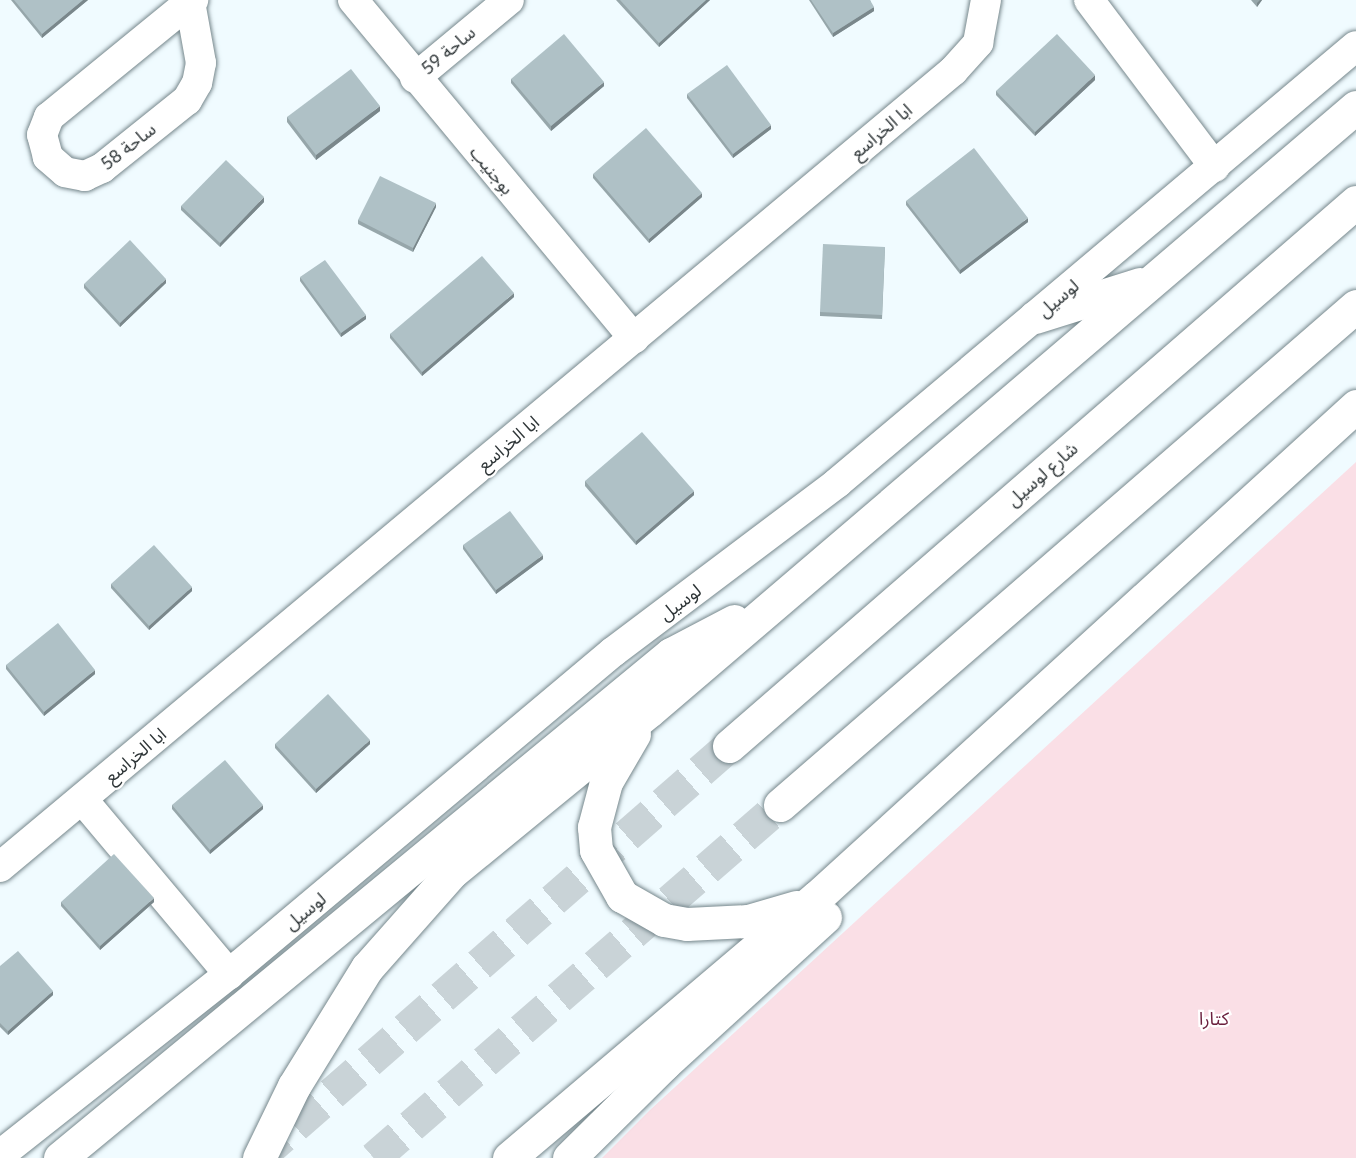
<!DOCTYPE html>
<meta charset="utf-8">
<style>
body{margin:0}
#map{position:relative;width:1356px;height:1158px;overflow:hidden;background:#f0fbff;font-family:Lato,"Noto Sans Arabic",sans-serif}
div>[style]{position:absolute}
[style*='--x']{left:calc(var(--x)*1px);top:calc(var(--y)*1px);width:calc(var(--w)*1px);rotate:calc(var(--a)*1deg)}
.green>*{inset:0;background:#fadfe6}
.trunk-tunnel>*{height:33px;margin-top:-16.5px;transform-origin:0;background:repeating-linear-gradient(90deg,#c9d3d7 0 33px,transparent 0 49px)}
.roads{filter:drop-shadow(0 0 2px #76878c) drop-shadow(0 0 2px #76878c)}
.minor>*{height:30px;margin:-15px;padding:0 15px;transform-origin:15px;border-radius:15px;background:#fff}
.trunk>*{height:33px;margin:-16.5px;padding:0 16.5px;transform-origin:16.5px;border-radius:16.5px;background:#fff}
.wall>*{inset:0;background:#96a6aa}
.shaded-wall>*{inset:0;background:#7a878b}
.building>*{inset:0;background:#afc1c6}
span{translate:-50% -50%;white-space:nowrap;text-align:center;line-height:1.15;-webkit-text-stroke:4.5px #fff;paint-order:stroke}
.street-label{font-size:18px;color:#2e3537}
.park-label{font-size:18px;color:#6b213e}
</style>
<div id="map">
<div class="green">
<div style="clip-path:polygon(1356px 462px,1356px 1158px,602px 1158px,650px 1110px)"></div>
</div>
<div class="trunk-tunnel">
<div style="--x:258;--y:1158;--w:626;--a:-41.18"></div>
<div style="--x:374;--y:1158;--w:538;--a:-41.01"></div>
</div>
<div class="roads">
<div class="minor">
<div style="--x:353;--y:0;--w:440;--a:50.3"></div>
<div style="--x:1089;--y:0;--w:209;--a:53"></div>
<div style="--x:190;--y:2;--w:62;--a:79.8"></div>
<div style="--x:201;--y:63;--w:20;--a:101"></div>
<div style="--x:197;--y:83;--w:20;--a:120"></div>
<div style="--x:187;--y:100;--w:109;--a:141.3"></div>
<div style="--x:102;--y:168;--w:19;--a:155"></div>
<div style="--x:85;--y:176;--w:20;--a:-169"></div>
<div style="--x:65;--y:172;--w:23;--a:-139"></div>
<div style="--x:48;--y:157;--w:23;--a:-105"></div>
<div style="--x:42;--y:135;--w:19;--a:-69"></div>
<div style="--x:49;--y:117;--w:182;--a:-39.2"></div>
<div style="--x:190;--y:2;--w:4;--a:-34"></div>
<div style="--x:415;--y:78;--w:122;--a:-39.7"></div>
<div style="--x:82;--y:799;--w:229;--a:50"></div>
<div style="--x:0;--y:867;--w:1242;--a:-39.87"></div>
<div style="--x:953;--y:71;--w:38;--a:-48"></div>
<div style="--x:978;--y:43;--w:44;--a:-79.5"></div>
<div style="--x:0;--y:1155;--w:292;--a:-38.3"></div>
<div style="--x:229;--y:974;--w:501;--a:-39.98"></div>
<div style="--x:613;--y:652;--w:281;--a:-37"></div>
<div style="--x:837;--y:483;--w:678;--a:-40.1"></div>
</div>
<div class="trunk">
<div style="--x:1035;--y:317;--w:110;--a:-17.4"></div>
<div style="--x:634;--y:734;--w:56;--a:120.3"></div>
<div style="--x:606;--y:782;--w:47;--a:104.9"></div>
<div style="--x:594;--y:827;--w:23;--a:85"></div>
<div style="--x:596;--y:850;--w:53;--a:60.5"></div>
<div style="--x:622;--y:896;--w:48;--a:29.7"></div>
<div style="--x:664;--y:920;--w:23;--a:10"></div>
<div style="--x:687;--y:924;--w:61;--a:-2.8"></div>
<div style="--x:748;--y:921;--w:50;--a:-16.3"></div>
<div style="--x:729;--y:746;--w:830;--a:-40.95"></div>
<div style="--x:780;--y:805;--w:762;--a:-40.9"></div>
<div style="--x:60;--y:1158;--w:792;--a:-39.52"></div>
<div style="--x:671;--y:654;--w:71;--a:-27.6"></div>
<div style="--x:259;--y:1158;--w:80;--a:-64.1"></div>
<div style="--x:294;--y:1086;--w:139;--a:-58.3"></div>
<div style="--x:367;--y:968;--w:128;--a:-48.5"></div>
<div style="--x:452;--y:872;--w:254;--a:-39.3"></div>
<div style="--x:649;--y:711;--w:930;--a:-40.51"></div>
<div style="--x:509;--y:1158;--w:404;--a:-40.3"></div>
<div style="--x:817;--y:897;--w:729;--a:-42.33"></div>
<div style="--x:569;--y:1158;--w:134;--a:-44.7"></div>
<div style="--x:664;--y:1064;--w:218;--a:-42.4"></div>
</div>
</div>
<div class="wall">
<div style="clip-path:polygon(11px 0,88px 0,42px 38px)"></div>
<div style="clip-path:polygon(616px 0,710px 0,659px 47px)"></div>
<div style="clip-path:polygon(809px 0,870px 0,874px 11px,833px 37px)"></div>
<div style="clip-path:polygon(1251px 0,1262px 0,1257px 7px)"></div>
<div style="clip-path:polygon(511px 79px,604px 86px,551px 131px,511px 83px)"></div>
<div style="clip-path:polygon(1095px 80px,1035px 136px,996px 95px,996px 91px)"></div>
<div style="clip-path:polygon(687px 94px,771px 129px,733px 158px,687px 98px)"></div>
<div style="clip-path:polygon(380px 111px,316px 160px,287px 122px,287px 117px)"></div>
<div style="clip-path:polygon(593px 174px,702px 197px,649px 243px,593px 178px)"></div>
<div style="clip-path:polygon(906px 201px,1028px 222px,960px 274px,906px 205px)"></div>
<div style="clip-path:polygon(264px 202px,220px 247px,181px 210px,181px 206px)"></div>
<div style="clip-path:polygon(436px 207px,413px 252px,358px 224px,358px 220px)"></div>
<div style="clip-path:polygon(885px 247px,882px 319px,820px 316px,820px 312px)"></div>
<div style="clip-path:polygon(300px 277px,366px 319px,341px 337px,300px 281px)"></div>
<div style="clip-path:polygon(166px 283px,120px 327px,84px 288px,84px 284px)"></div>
<div style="clip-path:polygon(514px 297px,422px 376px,390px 338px,390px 334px)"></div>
<div style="clip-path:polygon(585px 481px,694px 495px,636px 545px,585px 486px)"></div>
<div style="clip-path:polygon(463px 545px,543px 559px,496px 594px,463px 549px)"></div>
<div style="clip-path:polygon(111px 584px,192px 591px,149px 630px,111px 588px)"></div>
<div style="clip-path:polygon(6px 665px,95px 674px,44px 716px,6px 669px)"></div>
<div style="clip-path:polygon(275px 744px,370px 744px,316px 793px,275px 748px)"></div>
<div style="clip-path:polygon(172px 805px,263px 809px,210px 854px,172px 809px)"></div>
<div style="clip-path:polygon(61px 902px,154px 902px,100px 950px,61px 906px)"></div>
<div style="clip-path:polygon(0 966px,53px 995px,8px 1035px,0 1027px)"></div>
</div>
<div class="shaded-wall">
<div style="clip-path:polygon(83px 0,88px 0,42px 38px,42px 34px)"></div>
<div style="clip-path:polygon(706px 0,710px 0,659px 47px,659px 43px)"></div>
<div style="clip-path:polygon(1260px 0,1262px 0,1257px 7px,1257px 3px)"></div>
<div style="clip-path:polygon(874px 7px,874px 11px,833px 37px,833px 33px)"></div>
<div style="clip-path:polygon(1095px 75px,1095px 80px,1035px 136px,1035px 132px)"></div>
<div style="clip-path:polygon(604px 82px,604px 86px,551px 131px,551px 126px)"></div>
<div style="clip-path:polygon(380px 106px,380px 111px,316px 160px,316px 155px)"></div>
<div style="clip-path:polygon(771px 125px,771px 129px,733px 158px,733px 154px)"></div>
<div style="clip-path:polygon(702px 193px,702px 197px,649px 243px,649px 239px)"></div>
<div style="clip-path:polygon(264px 197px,264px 202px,220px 247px,220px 243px)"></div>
<div style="clip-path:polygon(436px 203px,436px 207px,413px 252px,413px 248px)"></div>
<div style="clip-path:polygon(1028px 218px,1028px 222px,960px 274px,960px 270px)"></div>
<div style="clip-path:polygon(166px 279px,166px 283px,120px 327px,120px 323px)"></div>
<div style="clip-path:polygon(514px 293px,514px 297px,422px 376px,422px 372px)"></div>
<div style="clip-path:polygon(366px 315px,366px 319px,341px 337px,341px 333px)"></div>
<div style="clip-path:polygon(694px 491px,694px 495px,636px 545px,636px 541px)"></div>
<div style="clip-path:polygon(543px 555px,543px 559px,496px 594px,496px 590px)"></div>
<div style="clip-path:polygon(192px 587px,192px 591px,149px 630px,149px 626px)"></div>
<div style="clip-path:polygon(95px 670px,95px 674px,44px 716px,44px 712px)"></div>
<div style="clip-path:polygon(370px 740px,370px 744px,316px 793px,316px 789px)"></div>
<div style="clip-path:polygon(263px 805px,263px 809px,210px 854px,210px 850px)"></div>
<div style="clip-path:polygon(154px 898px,154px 902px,100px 950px,100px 946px)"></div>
<div style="clip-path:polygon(53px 991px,53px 995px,8px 1035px,8px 1031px)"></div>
</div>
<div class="building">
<div style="clip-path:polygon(14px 0,83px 0,42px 34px)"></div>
<div style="clip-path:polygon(620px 0,706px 0,659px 43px)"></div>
<div style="clip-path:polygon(811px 0,870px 0,874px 7px,833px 33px)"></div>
<div style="clip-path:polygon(564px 34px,604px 82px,551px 126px,511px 79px)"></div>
<div style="clip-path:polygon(1057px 34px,1095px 75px,1035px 132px,996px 91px)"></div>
<div style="clip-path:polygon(727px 65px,771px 125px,733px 154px,687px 94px)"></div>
<div style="clip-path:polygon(351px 69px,380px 106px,316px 155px,287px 117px)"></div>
<div style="clip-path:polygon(646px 128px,702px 193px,649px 239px,593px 174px)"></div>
<div style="clip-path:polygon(974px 148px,1028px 218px,960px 270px,906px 201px)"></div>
<div style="clip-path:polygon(226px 160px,264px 197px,220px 243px,181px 206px)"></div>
<div style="clip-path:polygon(380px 176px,436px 203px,413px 248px,358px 220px)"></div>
<div style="clip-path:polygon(130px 240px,166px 279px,120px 323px,84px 284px)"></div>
<div style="clip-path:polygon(823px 244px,885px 247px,882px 315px,820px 312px)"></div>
<div style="clip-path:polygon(482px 256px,514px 293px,422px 372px,390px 334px)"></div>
<div style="clip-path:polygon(325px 260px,366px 315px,341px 333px,300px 277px)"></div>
<div style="clip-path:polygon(642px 432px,694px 491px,636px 541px,585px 481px)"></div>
<div style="clip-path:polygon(510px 511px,543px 555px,496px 590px,463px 545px)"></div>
<div style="clip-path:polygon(154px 545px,192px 587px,149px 626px,111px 584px)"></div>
<div style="clip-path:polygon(58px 623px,95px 670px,44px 712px,6px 665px)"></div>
<div style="clip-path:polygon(328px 694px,370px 740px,316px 789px,275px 744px)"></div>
<div style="clip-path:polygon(225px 760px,263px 805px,210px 850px,172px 805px)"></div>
<div style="clip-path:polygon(114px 854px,154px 898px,100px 946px,61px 902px)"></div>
<div style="clip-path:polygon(18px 951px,53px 991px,8px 1031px,0 1023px,0 966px)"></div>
</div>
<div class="street-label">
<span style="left:448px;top:50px;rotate:-40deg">ساحة 59</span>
<span style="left:881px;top:131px;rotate:-40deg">ابا الخراسع</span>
<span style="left:128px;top:146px;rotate:-38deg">ساحة 58</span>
<span style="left:492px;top:170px;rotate:50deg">بوجنيب</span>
<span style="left:1058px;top:298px;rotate:-40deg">لوسيل</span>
<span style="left:508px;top:443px;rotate:-40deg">ابا الخراسع</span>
<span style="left:1042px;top:474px;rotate:-41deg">شارع لوسيل</span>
<span style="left:680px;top:602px;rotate:-37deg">لوسيل</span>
<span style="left:135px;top:755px;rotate:-40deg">ابا الخراسع</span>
<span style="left:305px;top:911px;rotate:-39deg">لوسيل</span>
</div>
<div class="park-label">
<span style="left:1214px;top:1018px">كتارا</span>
</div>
</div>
